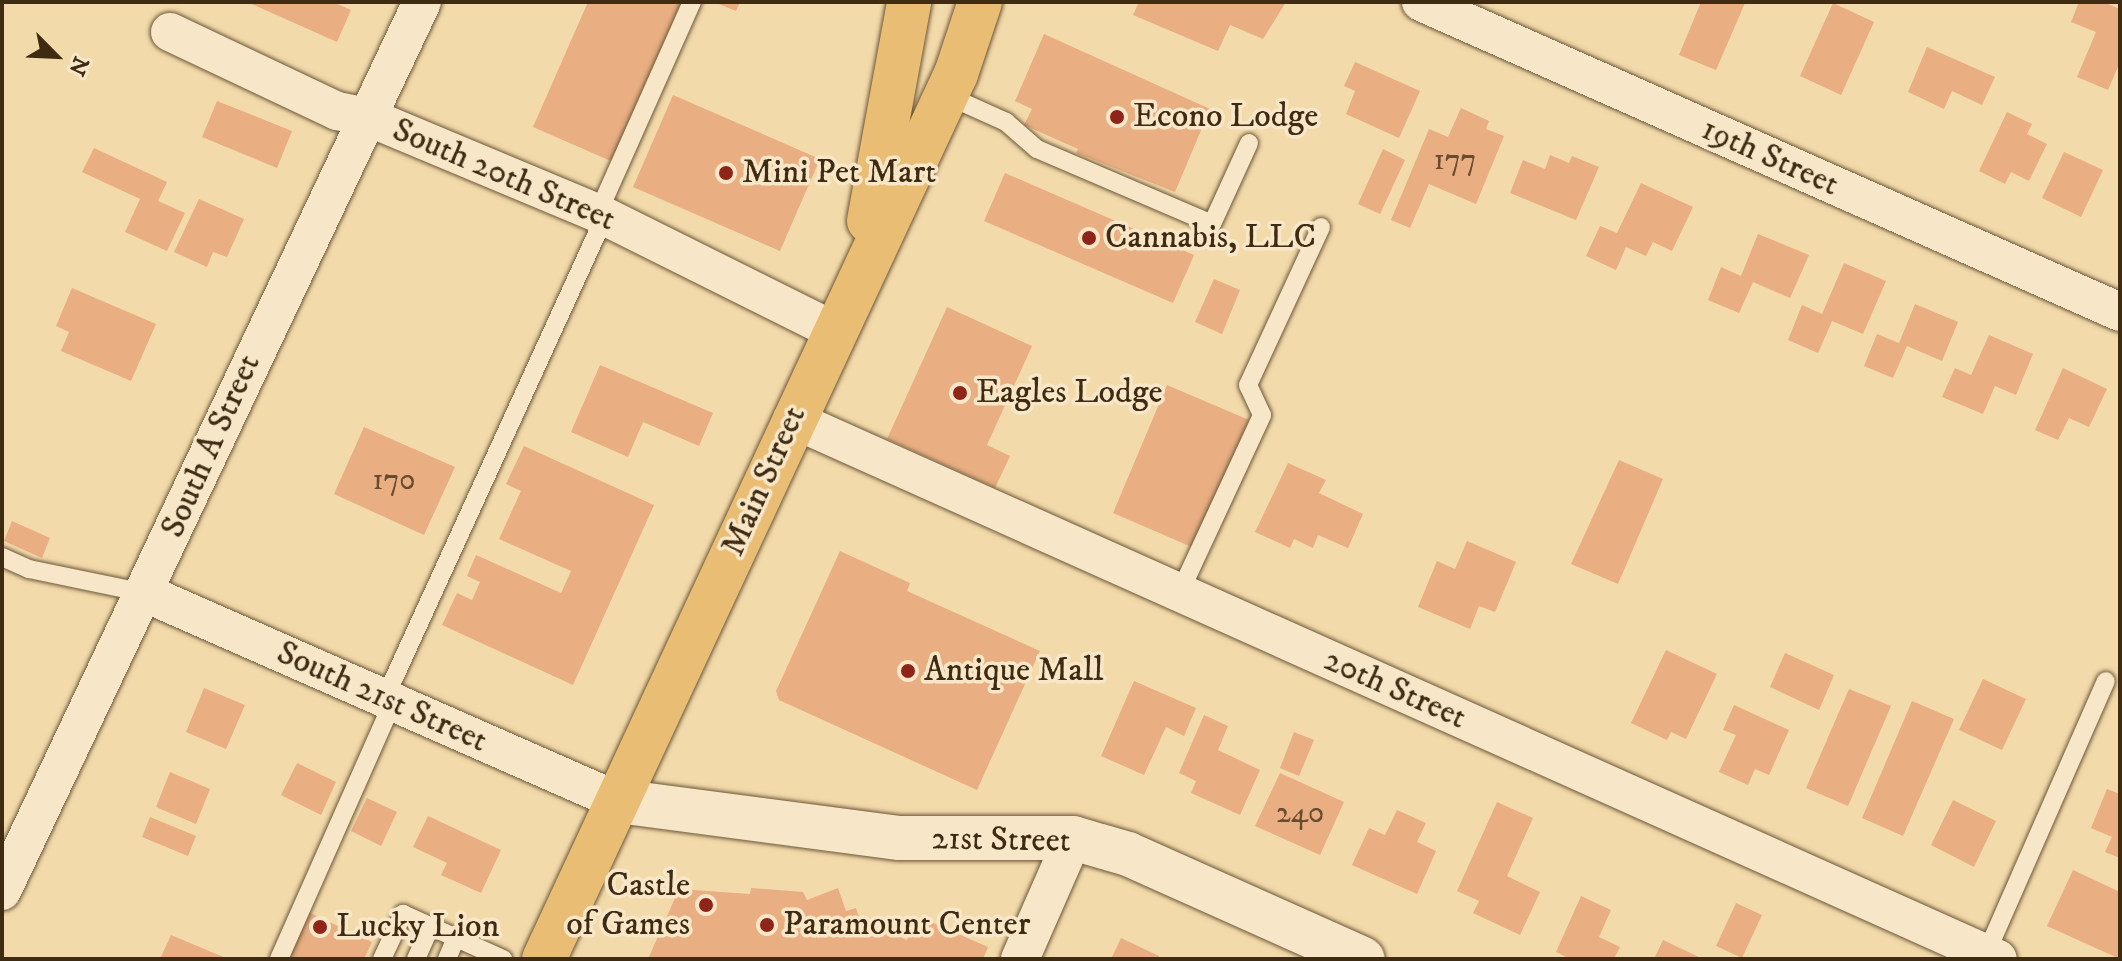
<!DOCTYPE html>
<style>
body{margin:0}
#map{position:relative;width:2122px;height:961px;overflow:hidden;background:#f3daaa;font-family:"IM FELL DW Pica",serif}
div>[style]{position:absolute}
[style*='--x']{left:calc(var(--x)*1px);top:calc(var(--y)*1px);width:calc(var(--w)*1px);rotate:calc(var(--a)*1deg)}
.building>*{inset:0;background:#e9ae82}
.roads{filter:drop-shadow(0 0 2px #6b5738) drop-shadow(0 0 2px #6b5738)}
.service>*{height:18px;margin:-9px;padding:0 9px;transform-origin:9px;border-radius:9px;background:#f7e7c8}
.minor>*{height:38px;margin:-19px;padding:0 19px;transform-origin:19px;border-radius:19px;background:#f7e7c8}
.tertiary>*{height:44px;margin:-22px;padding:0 22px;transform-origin:22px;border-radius:22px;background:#f7e7c8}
.primary>*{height:44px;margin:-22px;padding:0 22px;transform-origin:22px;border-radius:22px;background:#eabd75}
.dots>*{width:22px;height:22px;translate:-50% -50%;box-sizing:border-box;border:4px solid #f7e7c8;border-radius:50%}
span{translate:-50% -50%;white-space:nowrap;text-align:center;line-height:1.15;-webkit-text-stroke:7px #f7e7c8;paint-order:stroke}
.number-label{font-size:30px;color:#694c2e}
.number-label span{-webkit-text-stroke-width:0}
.poi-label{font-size:34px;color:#3e2b12}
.left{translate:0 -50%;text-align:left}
.right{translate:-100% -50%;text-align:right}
.street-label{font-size:34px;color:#3e2b12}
.frame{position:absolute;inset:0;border:4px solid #3e2b12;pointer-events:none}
.north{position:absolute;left:16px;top:16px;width:80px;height:80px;-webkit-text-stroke:6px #f7e7c8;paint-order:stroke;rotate:114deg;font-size:22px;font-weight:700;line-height:32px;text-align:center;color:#3e2b12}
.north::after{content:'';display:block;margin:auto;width:28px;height:36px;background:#3e2b12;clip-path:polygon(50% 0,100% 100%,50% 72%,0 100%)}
</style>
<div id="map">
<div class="building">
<div style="clip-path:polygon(247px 2px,333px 2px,351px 10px,337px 42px)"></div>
<div style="clip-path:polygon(588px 2px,684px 2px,613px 162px,533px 127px)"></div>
<div style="clip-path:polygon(714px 2px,740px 2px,736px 11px)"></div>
<div style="clip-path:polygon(1139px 2px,1286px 2px,1263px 39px,1230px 25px,1218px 51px,1133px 15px)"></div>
<div style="clip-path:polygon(1701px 2px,1745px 3px,1716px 70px,1679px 55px)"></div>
<div style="clip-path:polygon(2079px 2px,2103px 2px,2120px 9px,2120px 62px,2108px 90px,2077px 77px,2096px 32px,2071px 22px)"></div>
<div style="clip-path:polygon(1833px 3px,1874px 22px,1841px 95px,1800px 76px)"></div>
<div style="clip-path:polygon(1044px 34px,1210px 109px,1175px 192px,1076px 153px,1078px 149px,1024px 125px,1032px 109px,1015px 101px)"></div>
<div style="clip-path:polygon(1927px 47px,1995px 77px,1982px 105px,1952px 91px,1944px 109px,1908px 92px)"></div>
<div style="clip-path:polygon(1355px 62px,1420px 91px,1399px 138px,1346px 114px,1355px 91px,1344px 86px)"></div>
<div style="clip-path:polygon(673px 95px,820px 159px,780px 251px,633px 187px)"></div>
<div style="clip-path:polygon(217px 101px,292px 131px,277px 168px,202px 137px)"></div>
<div style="clip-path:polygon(1461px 108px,1489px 121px,1486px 129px,1504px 136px,1476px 204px,1429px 184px,1410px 228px,1391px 220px,1429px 129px,1448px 137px)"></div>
<div style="clip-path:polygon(2007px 112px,2032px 124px,2027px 134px,2047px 144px,2029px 181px,2011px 172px,2005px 184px,1979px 171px)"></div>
<div style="clip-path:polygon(94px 148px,167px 182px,158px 201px,185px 213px,167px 251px,125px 232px,140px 199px,82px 172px)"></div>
<div style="clip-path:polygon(1383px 149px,1405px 160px,1380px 214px,1358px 204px)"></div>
<div style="clip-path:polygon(2064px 152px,2103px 170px,2081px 217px,2042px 198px)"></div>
<div style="clip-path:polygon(1550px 155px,1569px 163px,1572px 156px,1599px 167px,1576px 220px,1510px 193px,1523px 160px,1545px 169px)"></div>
<div style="clip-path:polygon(1005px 173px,1194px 255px,1173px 303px,984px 221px)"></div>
<div style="clip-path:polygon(1641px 183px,1693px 207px,1672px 251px,1653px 242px,1646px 256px,1626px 247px,1616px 270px,1586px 256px,1600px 226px,1617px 233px)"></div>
<div style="clip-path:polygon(199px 199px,244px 219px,227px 257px,213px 252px,207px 267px,174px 252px)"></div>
<div style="clip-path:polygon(1758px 234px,1809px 255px,1790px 298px,1753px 282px,1739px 313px,1708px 300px,1721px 267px,1741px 276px)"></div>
<div style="clip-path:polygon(1844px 263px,1886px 281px,1863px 334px,1832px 321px,1818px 353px,1788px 340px,1802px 305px,1822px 314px)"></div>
<div style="clip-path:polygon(1214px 279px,1240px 290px,1222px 334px,1195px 322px)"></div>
<div style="clip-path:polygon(72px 288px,156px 324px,131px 381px,61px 351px,69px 332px,56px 326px)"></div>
<div style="clip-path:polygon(1915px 304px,1958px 322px,1942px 361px,1907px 346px,1893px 378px,1864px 366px,1877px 334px,1899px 343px)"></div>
<div style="clip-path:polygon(947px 307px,1032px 346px,987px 445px,1010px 456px,995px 488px,887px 439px)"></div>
<div style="clip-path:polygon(1989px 335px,2033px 354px,2016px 395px,1995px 386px,1983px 414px,1942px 397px,1955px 368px,1971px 375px)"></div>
<div style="clip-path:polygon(600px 365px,713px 413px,699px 446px,643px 422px,628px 457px,571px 432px)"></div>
<div style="clip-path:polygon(2063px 368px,2107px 389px,2089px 427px,2069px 418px,2058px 440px,2035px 430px)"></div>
<div style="clip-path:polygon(1167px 385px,1249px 420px,1194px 548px,1113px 513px)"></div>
<div style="clip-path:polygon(364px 427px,455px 467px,424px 535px,334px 494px)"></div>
<div style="clip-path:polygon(524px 446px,654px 505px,573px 685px,442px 625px,457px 593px,472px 600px,480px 582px,467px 576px,476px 555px,561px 593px,571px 571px,499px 539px,521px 491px,506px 484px)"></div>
<div style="clip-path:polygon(1619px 460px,1663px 479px,1618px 584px,1571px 564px)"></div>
<div style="clip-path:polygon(1288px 463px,1326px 480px,1319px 493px,1363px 514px,1348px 548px,1318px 535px,1313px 548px,1294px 539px,1290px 548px,1255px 532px)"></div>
<div style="clip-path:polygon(12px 521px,50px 538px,42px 558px,4px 541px)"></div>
<div style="clip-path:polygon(1467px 541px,1516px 562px,1495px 612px,1479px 606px,1470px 629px,1418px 607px,1437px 561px,1455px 569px)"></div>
<div style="clip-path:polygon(840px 551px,910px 583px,907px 591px,1040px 651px,977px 790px,779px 700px,776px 691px)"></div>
<div style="clip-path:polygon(1666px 650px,1717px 674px,1686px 739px,1671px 732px,1667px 740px,1631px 723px)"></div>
<div style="clip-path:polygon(1785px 653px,1834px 675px,1819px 710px,1770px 687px)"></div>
<div style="clip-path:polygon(1983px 679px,2026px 699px,2002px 750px,1959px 730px)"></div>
<div style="clip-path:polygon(1134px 681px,1196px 708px,1184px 736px,1166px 727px,1144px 775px,1101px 756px)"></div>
<div style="clip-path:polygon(204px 688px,245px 705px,226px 749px,186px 732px)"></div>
<div style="clip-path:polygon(1849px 689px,1891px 706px,1848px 806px,1806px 788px)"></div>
<div style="clip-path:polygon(1912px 701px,1954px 719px,1903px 836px,1862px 818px)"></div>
<div style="clip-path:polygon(1734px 705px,1789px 730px,1769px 775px,1755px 769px,1748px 785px,1719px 772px,1736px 735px,1723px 730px)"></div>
<div style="clip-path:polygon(1204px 715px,1228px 726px,1218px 750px,1260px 770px,1240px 815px,1191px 793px,1196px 781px,1179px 773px)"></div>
<div style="clip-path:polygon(1294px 732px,1314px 740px,1299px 776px,1280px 768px)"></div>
<div style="clip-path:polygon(297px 763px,336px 782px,321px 815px,281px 795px)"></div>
<div style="clip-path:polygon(170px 772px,210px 789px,196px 824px,156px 807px)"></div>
<div style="clip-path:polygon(1280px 773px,1344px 802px,1320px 855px,1255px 826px)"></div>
<div style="clip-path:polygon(2107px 789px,2120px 794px,2120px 858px,2105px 852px,2112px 837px,2091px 828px)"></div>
<div style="clip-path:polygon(367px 798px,397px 812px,381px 846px,351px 831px)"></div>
<div style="clip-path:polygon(1953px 800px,1996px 821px,1974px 867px,1931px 845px)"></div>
<div style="clip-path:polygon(1497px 802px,1533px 818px,1507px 876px,1540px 892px,1520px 935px,1473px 913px,1479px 901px,1457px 891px)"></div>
<div style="clip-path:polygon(1397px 810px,1426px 823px,1417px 842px,1436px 851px,1417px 894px,1352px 865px,1369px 828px,1385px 835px)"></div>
<div style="clip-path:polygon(428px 816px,501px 850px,481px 893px,441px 875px,447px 863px,413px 847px)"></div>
<div style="clip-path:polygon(150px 817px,196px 836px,188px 856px,142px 837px)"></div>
<div style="clip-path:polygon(2073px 870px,2120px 892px,2120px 959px,2047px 926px)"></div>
<div style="clip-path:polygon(751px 888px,803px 892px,807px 900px,838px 888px,846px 911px,856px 908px,860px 920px,907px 940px,915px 923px,924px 919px,988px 947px,983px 959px,648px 959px,679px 889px,750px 894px)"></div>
<div style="clip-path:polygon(1581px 896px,1611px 910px,1599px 937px,1620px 947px,1614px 959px,1570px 959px,1556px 952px)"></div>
<div style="clip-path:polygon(1736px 903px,1762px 915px,1742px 958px,1716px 946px)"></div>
<div style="clip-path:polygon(308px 912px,372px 942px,364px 959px,286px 959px)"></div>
<div style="clip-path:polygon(171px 935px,228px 959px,160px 959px)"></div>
<div style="clip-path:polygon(1121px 938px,1159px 956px,1158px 959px,1111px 959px)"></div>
<div style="clip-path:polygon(1663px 940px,1703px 959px,1654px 959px)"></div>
</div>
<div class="roads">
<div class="service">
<div style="--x:946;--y:95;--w:66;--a:24.2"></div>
<div style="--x:1006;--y:122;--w:41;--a:41.1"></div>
<div style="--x:1037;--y:149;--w:190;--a:23.2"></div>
<div style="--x:1212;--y:224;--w:89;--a:-65.4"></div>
<div style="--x:598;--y:213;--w:231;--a:-66"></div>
<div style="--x:2;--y:557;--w:30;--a:24"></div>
<div style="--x:29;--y:569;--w:118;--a:11.7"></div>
<div style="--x:1180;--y:592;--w:195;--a:-65.1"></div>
<div style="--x:1262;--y:415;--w:33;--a:-115"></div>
<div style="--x:1248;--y:385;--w:174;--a:-65.2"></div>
<div style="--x:385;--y:698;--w:530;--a:-65.47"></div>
<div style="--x:1986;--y:954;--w:298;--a:-66.3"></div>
<div style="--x:279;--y:959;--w:281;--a:-66.1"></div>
<div style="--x:382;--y:959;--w:50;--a:-65"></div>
<div style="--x:403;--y:914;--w:110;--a:24.2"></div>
<div style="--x:416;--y:959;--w:36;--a:-66"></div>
<div style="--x:447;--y:959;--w:23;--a:-67"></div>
</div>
<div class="minor">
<div style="--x:1421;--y:2;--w:765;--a:23.92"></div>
<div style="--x:170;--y:32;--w:185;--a:25.3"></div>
<div style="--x:337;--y:111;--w:32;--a:11"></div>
<div style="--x:368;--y:117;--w:249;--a:22.7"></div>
<div style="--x:598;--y:213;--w:263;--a:26.5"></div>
<div style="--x:792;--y:419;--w:1321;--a:24.12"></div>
<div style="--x:145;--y:593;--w:517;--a:23.74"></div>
<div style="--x:2;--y:891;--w:983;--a:-64.71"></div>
<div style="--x:1020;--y:959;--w:132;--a:-66.3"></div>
</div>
<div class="tertiary">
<div style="--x:618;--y:801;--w:284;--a:7.5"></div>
<div style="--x:900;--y:838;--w:173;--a:0"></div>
<div style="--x:1073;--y:838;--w:57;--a:16.2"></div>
<div style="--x:1128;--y:854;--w:257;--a:24.1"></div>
</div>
<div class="primary">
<div style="--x:869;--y:221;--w:223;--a:-79.6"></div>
<div style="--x:544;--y:959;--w:976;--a:-65.04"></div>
<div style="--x:956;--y:74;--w:76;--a:-71.6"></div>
</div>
</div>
<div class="dots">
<div style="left:1117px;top:117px;background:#8f2418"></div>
<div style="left:726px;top:173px;background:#8f2418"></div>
<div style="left:1089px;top:238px;background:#8f2418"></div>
<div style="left:960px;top:393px;background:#8f2418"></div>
<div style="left:908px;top:671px;background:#8f2418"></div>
<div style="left:706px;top:905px;background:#8f2418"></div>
<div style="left:767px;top:925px;background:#8f2418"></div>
<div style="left:320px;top:927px;background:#8f2418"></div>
</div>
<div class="number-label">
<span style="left:1455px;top:161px">177</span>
<span style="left:394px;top:481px">170</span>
<span style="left:1300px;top:814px">240</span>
</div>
<div class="poi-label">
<span class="left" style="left:1133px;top:117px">Econo Lodge</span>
<span class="left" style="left:742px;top:173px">Mini Pet Mart</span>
<span class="left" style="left:1105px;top:238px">Cannabis, LLC</span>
<span class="left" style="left:976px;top:393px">Eagles Lodge</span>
<span class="left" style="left:924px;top:671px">Antique Mall</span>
<span class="right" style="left:690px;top:905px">Castle<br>of Games</span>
<span class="left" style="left:783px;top:925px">Paramount Center</span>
<span class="left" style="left:336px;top:927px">Lucky Lion</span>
</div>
<div class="street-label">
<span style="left:1770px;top:157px;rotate:24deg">19th Street</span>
<span style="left:504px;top:175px;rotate:23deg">South 20th Street</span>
<span style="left:211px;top:446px;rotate:-66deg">South A Street</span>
<span style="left:764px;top:481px;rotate:-66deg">Main Street</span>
<span style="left:1395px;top:689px;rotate:24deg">20th Street</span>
<span style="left:382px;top:697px;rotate:24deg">South 21st Street</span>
<span style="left:1001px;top:840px;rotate:1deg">21st Street</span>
</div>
<div class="frame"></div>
<div class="north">N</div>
</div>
